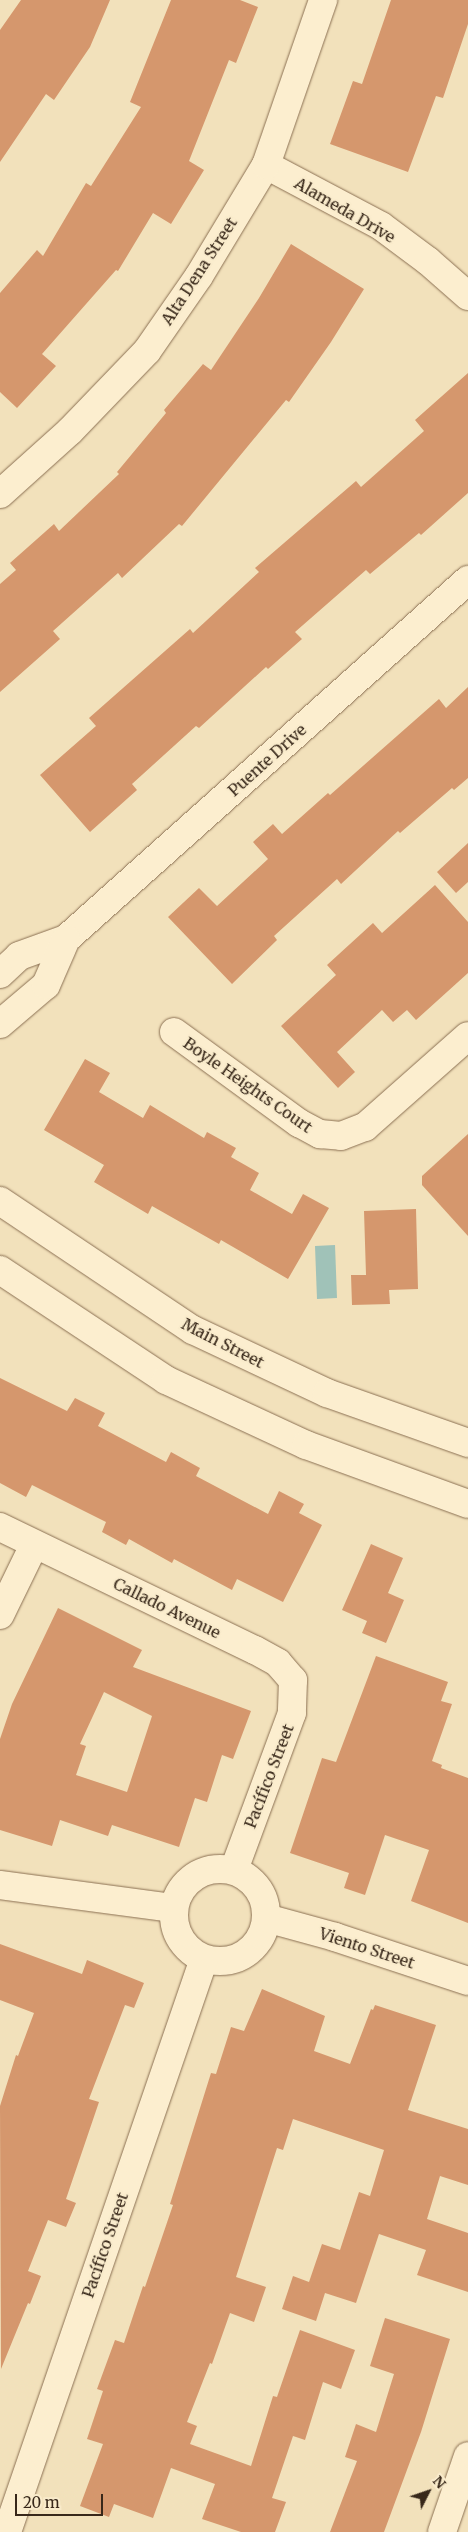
<!DOCTYPE html>
<meta charset="utf-8">
<style>
body{margin:0}
#map{position:relative;width:468px;height:2532px;overflow:hidden;background:#f2e1bb;font-family:Merriweather,serif}
div>[style]{position:absolute}
[style*='--x']{left:calc(var(--x)*1px);top:calc(var(--y)*1px);width:calc(var(--w)*1px);rotate:calc(var(--a)*1deg)}
.water>*{inset:0;background:#a0c2b8}
.building>*{inset:0;background:#d5976d}
.roads{filter:drop-shadow(0 0 1px #8b7053) drop-shadow(0 0 1px #8b7053)}
.street>*{height:28px;margin:-14px;padding:0 14px;transform-origin:14px;border-radius:14px;background:#fceecf}
.street>.ring{margin:-14px;padding:0;box-sizing:content-box;background:none;border:28px solid #fceecf;border-radius:50%}
.secondary>*{height:28px;margin:-14px;padding:0 14px;transform-origin:14px;border-radius:14px;background:#fceecf}
span{translate:-50% -50%;white-space:nowrap;text-align:center;line-height:1.15;-webkit-text-stroke:4px #f9ebcb;paint-order:stroke}
.street-label{font-size:16px;color:#38281a}
.north{position:absolute;left:403px;top:2467px;width:50px;height:50px;-webkit-text-stroke:4px #f9ebcb;paint-order:stroke;rotate:49deg;font-size:14px;font-weight:700;line-height:20px;text-align:center;color:#38281a}
.north::after{content:'';display:block;margin:auto;width:18px;height:22px;background:#38281a;clip-path:polygon(50% 0,100% 100%,50% 72%,0 100%)}
.scale{position:absolute;left:15px;top:2494px;width:88px;height:22px;box-sizing:border-box;border:2px solid #38281a;border-top:0;padding-left:6px;font-size:15px;line-height:18px;white-space:nowrap;color:#38281a;-webkit-text-stroke:4px #f9ebcb;paint-order:stroke}
</style>
<div id="map">
<div class="water">
<div style="clip-path:polygon(335px 1245px,337px 1298px,317px 1299px,315px 1246px)"></div>
</div>
<div class="building">
<div style="clip-path:polygon(21px 0,110px 0,90px 47px,54px 100px,46px 94px,0 162px,0 30px)"></div>
<div style="clip-path:polygon(171px 0,240px 0,258px 7px,236px 63px,229px 60px,189px 161px,204px 170px,171px 224px,153px 213px,118px 271px,116px 270px,42px 354px,56px 366px,17px 408px,0 392px,0 293px,37px 250px,43px 256px,86px 183px,91px 186px,141px 107px,130px 102px)"></div>
<div style="clip-path:polygon(391px 0,468px 0,468px 24px,443px 98px,436px 96px,408px 172px,330px 144px,353px 81px,362px 84px)"></div>
<div style="clip-path:polygon(291px 244px,364px 289px,331px 342px,289px 402px,286px 400px,182px 526px,179px 524px,122px 578px,118px 573px,53px 631px,60px 639px,0 692px,0 584px,16px 570px,10px 563px,54px 524px,59px 531px,119px 474px,117px 472px,166px 413px,164px 410px,203px 364px,211px 370px,259px 298px)"></div>
<div style="clip-path:polygon(468px 373px,468px 493px,421px 535px,419px 533px,370px 574px,366px 570px,295px 632px,302px 639px,268px 669px,266px 667px,199px 728px,196px 726px,132px 784px,137px 790px,90px 832px,40px 775px,96px 726px,89px 718px,190px 629px,193px 633px,259px 572px,255px 568px,356px 481px,361px 487px,424px 431px,415px 420px)"></div>
<div style="clip-path:polygon(468px 687px,468px 778px,454px 790px,452px 788px,400px 833px,398px 831px,341px 884px,337px 879px,274px 936px,277px 940px,232px 984px,168px 917px,199px 888px,217px 906px,268px 859px,253px 842px,273px 824px,282px 834px,328px 793px,330px 795px,439px 699px,446px 708px)"></div>
<div style="clip-path:polygon(468px 843px,468px 882px,456px 893px,437px 872px)"></div>
<div style="clip-path:polygon(435px 885px,468px 922px,468px 973px,416px 1020px,407px 1010px,393px 1022px,382px 1010px,337px 1052px,355px 1072px,338px 1088px,281px 1026px,336px 975px,327px 965px,373px 923px,382px 933px)"></div>
<div style="clip-path:polygon(85px 1059px,110px 1073px,99px 1092px,143px 1118px,150px 1105px,204px 1138px,207px 1132px,236px 1148px,231px 1157px,259px 1173px,250px 1190px,292px 1214px,303px 1194px,329px 1208px,288px 1279px,221px 1240px,219px 1244px,152px 1206px,148px 1214px,94px 1182px,104px 1165px,44px 1130px)"></div>
<div style="clip-path:polygon(468px 1134px,468px 1236px,422px 1185px,422px 1176px)"></div>
<div style="clip-path:polygon(416px 1209px,418px 1289px,389px 1290px,390px 1304px,352px 1305px,351px 1275px,366px 1275px,364px 1211px)"></div>
<div style="clip-path:polygon(0 1378px,67px 1411px,75px 1398px,105px 1413px,98px 1426px,166px 1462px,171px 1452px,200px 1468px,196px 1476px,268px 1514px,279px 1491px,304px 1504px,299px 1513px,322px 1525px,283px 1602px,237px 1579px,232px 1590px,174px 1559px,172px 1563px,129px 1539px,126px 1545px,102px 1532px,106px 1522px,32px 1485px,26px 1497px,0 1483px)"></div>
<div style="clip-path:polygon(371px 1544px,403px 1558px,388px 1593px,404px 1600px,386px 1643px,362px 1633px,367px 1621px,342px 1610px)"></div>
<div style="clip-path:polygon(evenodd,58px 1608px,142px 1650px,133px 1667px,251px 1711px,233px 1759px,222px 1755px,207px 1802px,195px 1798px,179px 1847px,112px 1825px,108px 1836px,60px 1820px,52px 1846px,0 1830px,0 1739px,12px 1704px,58px 1608px,104px 1692px,152px 1716px,127px 1792px,76px 1775px,86px 1746px,80px 1744px,104px 1692px)"></div>
<div style="clip-path:polygon(376px 1656px,448px 1682px,441px 1701px,452px 1704px,432px 1761px,442px 1765px,441px 1768px,468px 1778px,468px 1923px,411px 1901px,429px 1850px,385px 1835px,365px 1895px,344px 1888px,349px 1873px,290px 1853px,322px 1758px,336px 1762px)"></div>
<div style="clip-path:polygon(0 1944px,82px 1974px,87px 1960px,144px 1983px,134px 2008px,125px 2005px,89px 2099px,99px 2102px,66px 2199px,76px 2203px,66px 2227px,48px 2220px,28px 2271px,41px 2276px,30px 2304px,28px 2303px,1px 2369px,0 2106px,16px 2055px,18px 2056px,34px 2013px,0 2000px)"></div>
<div style="clip-path:polygon(262px 1989px,325px 2016px,314px 2051px,350px 2064px,371px 2009px,373px 2010px,375px 2005px,436px 2025px,408px 2110px,468px 2129px,468px 2185px,440px 2176px,427px 2219px,468px 2233px,468px 2292px,417px 2275px,426px 2250px,379px 2234px,356px 2303px,325px 2293px,316px 2321px,282px 2309px,293px 2276px,309px 2282px,322px 2244px,340px 2250px,359px 2192px,370px 2196px,384px 2150px,293px 2119px,283px 2150px,277px 2148px,236px 2277px,266px 2287px,254px 2322px,230px 2313px,212px 2364px,210px 2363px,187px 2422px,197px 2426px,190px 2444px,251px 2466px,273px 2396px,277px 2397px,300px 2330px,355px 2350px,341px 2389px,323px 2382px,305px 2440px,293px 2436px,272px 2498px,286px 2502px,275px 2532px,241px 2532px,202px 2519px,215px 2484px,171px 2468px,153px 2518px,114px 2504px,109px 2517px,80px 2506px,103px 2444px,87px 2439px,103px 2391px,97px 2389px,115px 2340px,124px 2343px,143px 2286px,145px 2287px,173px 2205px,170px 2204px,211px 2073px,216px 2074px,231px 2027px,244px 2031px)"></div>
<div style="clip-path:polygon(385px 2318px,450px 2339px,421px 2432px,384px 2532px,330px 2532px,357px 2461px,345px 2457px,356px 2424px,376px 2432px,394px 2374px,370px 2366px)"></div>
</div>
<div class="roads">
<div class="street">
<div style="--x:266;--y:165;--w:130;--a:27.9"></div>
<div style="--x:381;--y:226;--w:59;--a:36.7"></div>
<div style="--x:428;--y:261;--w:53;--a:41.2"></div>
<div style="--x:0;--y:494;--w:94;--a:-42"></div>
<div style="--x:70;--y:431;--w:111;--a:-46.1"></div>
<div style="--x:147;--y:351;--w:91;--a:-55.3"></div>
<div style="--x:199;--y:276;--w:130;--a:-58.9"></div>
<div style="--x:266;--y:165;--w:175;--a:-70.9"></div>
<div style="--x:0;--y:974;--w:26;--a:-43"></div>
<div style="--x:19;--y:956;--w:50;--a:-19.9"></div>
<div style="--x:66;--y:939;--w:539;--a:-41.77"></div>
<div style="--x:0;--y:1024;--w:60;--a:-40.3"></div>
<div style="--x:46;--y:985;--w:50;--a:-66.5"></div>
<div style="--x:174;--y:1032;--w:155;--a:36.1"></div>
<div style="--x:299;--y:1123;--w:24;--a:28"></div>
<div style="--x:320;--y:1134;--w:21;--a:5"></div>
<div style="--x:341;--y:1136;--w:26;--a:-21"></div>
<div style="--x:365;--y:1127;--w:137;--a:-41.5"></div>
<div style="--x:0;--y:1527;--w:283;--a:25.8"></div>
<div style="--x:255;--y:1650;--w:26;--a:29"></div>
<div style="--x:278;--y:1663;--w:23;--a:49"></div>
<div style="--x:293;--y:1680;--w:33;--a:92"></div>
<div style="--x:292;--y:1713;--w:167;--a:110.3"></div>
<div style="--x:0;--y:1615;--w:78;--a:-64.1"></div>
<div class="ring" style="left:174px;top:1869px;width:64px;height:64px"></div>
<div style="--x:0;--y:1885;--w:175;--a:7.6"></div>
<div style="--x:266;--y:1918;--w:72;--a:15.4"></div>
<div style="--x:335;--y:1937;--w:140;--a:18.3"></div>
<div style="--x:7;--y:2532;--w:606;--a:-71.03"></div>
<div style="--x:442;--y:2532;--w:80;--a:-71.1"></div>
</div>
<div class="secondary">
<div style="--x:0;--y:1201;--w:232;--a:33.8"></div>
<div style="--x:193;--y:1330;--w:148;--a:25.2"></div>
<div style="--x:327;--y:1393;--w:150;--a:19.5"></div>
<div style="--x:0;--y:1270;--w:199;--a:33.5"></div>
<div style="--x:166;--y:1380;--w:154;--a:24.9"></div>
<div style="--x:306;--y:1445;--w:172;--a:20"></div>
</div>
</div>
<div class="street-label">
<span style="left:345px;top:210px;rotate:30deg">Alameda Drive</span>
<span style="left:199px;top:271px;rotate:-57deg">Alta Dena Street</span>
<span style="left:267px;top:760px;rotate:-42deg">Puente Drive</span>
<span style="left:248px;top:1085px;rotate:35deg">Boyle Heights Court</span>
<span style="left:223px;top:1343px;rotate:27deg">Main Street</span>
<span style="left:167px;top:1608px;rotate:26deg">Callado Avenue</span>
<span style="left:269px;top:1776px;rotate:-69deg">Pacífico Street</span>
<span style="left:367px;top:1948px;rotate:18deg">Viento Street</span>
<span style="left:105px;top:2245px;rotate:-71deg">Pacífico Street</span>
</div>
<div class="north">N</div>
<div class="scale">20 m</div>
</div>
